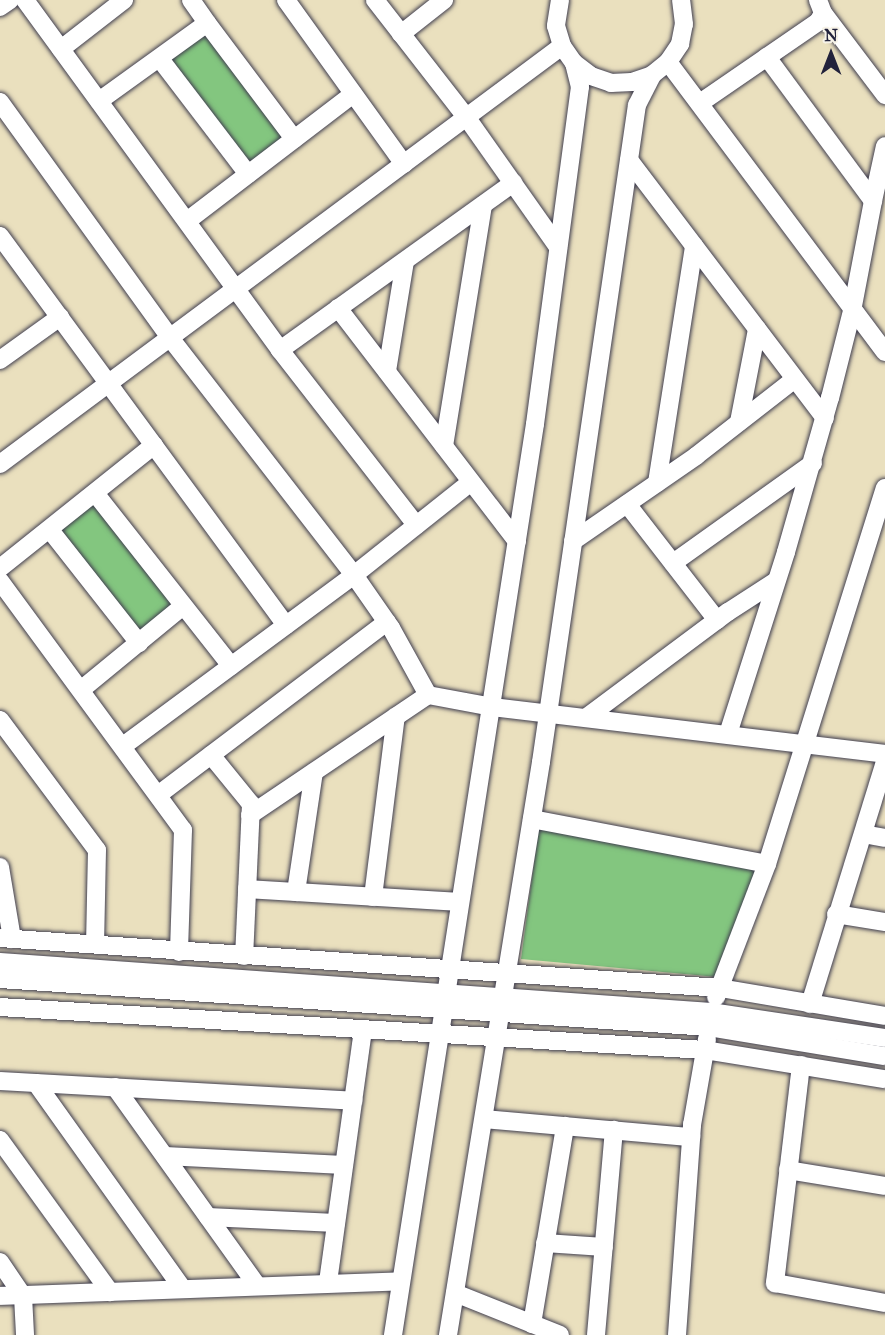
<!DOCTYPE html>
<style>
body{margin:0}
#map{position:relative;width:885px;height:1335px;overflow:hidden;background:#eae0be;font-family:"IM FELL Great Primer",serif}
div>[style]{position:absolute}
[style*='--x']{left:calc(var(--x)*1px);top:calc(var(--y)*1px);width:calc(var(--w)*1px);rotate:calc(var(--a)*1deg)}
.green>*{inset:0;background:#83c67f}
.roads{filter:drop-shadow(0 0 2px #403e4f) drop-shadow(0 0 2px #403e4f)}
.minor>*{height:18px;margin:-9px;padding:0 9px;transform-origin:9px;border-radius:9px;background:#fff}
span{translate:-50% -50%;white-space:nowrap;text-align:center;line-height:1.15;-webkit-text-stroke:6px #f7f3e8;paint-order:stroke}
.north{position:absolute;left:801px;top:24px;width:60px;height:60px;-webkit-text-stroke:4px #f7f3e8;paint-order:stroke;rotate:0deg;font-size:16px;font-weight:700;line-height:24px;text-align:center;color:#22223b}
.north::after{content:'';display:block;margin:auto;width:21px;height:27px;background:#22223b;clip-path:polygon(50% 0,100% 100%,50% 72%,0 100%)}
</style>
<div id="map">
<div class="green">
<div style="clip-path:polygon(204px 31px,287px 136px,250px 165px,168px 60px)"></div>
<div style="clip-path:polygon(94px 502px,175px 604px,139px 632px,59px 530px)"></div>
<div style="clip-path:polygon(539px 826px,757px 869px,717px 977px,521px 959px)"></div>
</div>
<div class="roads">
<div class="minor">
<div style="--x:25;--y:0;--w:433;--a:53.9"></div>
<div style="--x:280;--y:350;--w:287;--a:-35.6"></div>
<div style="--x:191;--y:0;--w:28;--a:55"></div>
<div style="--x:286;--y:0;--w:202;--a:54.3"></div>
<div style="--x:375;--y:0;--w:150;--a:52.1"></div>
<div style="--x:467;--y:118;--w:158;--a:54.8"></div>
<div style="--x:560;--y:0;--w:26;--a:99"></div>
<div style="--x:556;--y:26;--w:21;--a:73"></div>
<div style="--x:562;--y:46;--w:21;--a:55"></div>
<div style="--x:574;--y:63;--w:21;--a:37"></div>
<div style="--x:591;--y:76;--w:21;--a:19"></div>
<div style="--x:611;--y:83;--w:21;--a:-3"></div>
<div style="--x:632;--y:82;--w:21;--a:-19"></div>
<div style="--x:652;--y:75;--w:21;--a:-39"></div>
<div style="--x:668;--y:62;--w:22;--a:-56"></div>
<div style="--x:680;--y:44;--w:20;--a:-79"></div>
<div style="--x:684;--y:24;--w:24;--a:-97"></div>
<div style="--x:0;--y:7;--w:12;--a:-35"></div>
<div style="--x:823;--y:13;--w:103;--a:52.9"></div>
<div style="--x:401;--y:34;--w:55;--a:-38.3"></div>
<div style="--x:61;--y:49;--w:80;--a:-37.9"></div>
<div style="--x:160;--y:59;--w:145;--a:52.6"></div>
<div style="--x:668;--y:62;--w:362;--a:53.2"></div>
<div style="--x:99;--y:101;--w:133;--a:-35.8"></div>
<div style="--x:207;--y:23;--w:145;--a:53.1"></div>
<div style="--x:0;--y:102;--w:292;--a:54.2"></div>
<div style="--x:171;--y:339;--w:299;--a:52.2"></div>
<div style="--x:354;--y:575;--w:65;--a:55.1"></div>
<div style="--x:391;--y:628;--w:77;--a:61.1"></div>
<div style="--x:700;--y:103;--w:143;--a:-34.5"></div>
<div style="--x:818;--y:22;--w:10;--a:-61"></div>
<div style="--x:823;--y:13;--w:14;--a:-111"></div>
<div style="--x:629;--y:160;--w:324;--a:52.8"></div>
<div style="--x:873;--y:201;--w:56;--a:-77.7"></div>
<div style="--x:187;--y:221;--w:209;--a:-37.4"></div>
<div style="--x:0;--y:236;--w:483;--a:53.7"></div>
<div style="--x:338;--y:308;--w:294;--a:52.5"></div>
<div style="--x:280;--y:350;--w:222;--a:52.1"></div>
<div style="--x:0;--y:360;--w:74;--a:-35.6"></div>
<div style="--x:387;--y:371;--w:111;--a:-80.7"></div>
<div style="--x:739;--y:422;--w:95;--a:-79"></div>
<div style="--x:444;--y:446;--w:244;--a:-80.8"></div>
<div style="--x:0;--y:464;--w:700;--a:-36.64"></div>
<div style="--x:657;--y:483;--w:240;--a:-81.1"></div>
<div style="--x:95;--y:493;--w:220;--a:51.8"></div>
<div style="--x:627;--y:504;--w:147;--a:52.2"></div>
<div style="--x:50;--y:530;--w:144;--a:51.8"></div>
<div style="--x:573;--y:541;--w:150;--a:-34.6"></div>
<div style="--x:696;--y:456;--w:125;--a:-37.9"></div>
<div style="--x:673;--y:563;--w:172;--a:-35.5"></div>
<div style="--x:0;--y:568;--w:197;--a:-38.6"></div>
<div style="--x:0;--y:581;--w:309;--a:53.7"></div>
<div style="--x:183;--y:830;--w:122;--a:91.9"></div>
<div style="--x:82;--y:689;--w:131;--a:-39.4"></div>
<div style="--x:587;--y:717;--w:176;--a:-36.7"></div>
<div style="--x:728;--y:612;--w:57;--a:-32.9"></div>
<div style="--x:0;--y:720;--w:162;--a:53.3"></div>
<div style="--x:97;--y:850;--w:94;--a:91.2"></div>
<div style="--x:728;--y:734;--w:191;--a:-72.3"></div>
<div style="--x:786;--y:552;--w:160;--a:-74.1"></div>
<div style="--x:830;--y:398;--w:90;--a:-75.8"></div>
<div style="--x:852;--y:311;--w:112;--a:-79.2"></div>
<div style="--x:873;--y:201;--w:179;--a:-126.4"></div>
<div style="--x:123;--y:746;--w:287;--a:-36.5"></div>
<div style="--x:354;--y:575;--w:149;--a:-38.5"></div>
<div style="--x:211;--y:755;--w:63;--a:50.8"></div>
<div style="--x:251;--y:804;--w:152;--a:92.6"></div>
<div style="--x:158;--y:795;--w:287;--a:-37.1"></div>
<div style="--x:250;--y:815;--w:215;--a:-34"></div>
<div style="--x:428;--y:695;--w:65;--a:10.6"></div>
<div style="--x:492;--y:707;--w:396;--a:6.8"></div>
<div style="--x:532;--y:819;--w:239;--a:10.8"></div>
<div style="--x:767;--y:864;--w:394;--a:-72.6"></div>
<div style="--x:863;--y:834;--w:22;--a:10"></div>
<div style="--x:0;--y:867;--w:73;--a:80.5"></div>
<div style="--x:247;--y:889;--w:213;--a:3.5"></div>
<div style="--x:296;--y:892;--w:121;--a:-81.5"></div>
<div style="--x:373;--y:897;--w:182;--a:-82.8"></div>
<div style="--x:836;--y:914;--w:50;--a:9.3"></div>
<div style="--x:0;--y:938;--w:722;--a:3.97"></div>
<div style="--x:720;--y:988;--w:167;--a:9.6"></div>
<div style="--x:0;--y:962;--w:713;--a:4.02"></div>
<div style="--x:711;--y:1012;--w:176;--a:8.5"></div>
<div style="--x:0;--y:979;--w:711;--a:3.87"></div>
<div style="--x:709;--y:1027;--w:178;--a:9.4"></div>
<div style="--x:716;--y:997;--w:142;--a:-69"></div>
<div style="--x:810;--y:1004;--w:254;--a:-72.8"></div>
<div style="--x:0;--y:1007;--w:706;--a:3.49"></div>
<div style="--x:705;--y:1050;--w:182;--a:9.2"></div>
<div style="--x:801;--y:1065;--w:220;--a:96.8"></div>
<div style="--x:775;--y:1283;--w:112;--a:10.3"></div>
<div style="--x:0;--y:1081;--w:354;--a:3.2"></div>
<div style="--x:36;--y:1083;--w:252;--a:54.5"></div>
<div style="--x:115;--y:1087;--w:244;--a:54.4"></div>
<div style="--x:484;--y:1119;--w:208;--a:5"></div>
<div style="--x:0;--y:1140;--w:188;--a:54.1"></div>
<div style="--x:165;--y:1156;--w:179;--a:2.9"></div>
<div style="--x:788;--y:1170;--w:98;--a:9.4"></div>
<div style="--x:208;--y:1217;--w:128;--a:2.7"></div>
<div style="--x:545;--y:1243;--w:59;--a:3.9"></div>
<div style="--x:0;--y:1262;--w:41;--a:55.9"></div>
<div style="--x:23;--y:1296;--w:39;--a:87"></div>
<div style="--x:328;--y:1282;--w:255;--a:-82.1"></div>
<div style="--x:455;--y:1293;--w:113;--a:21.8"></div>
<div style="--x:0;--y:1296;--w:401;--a:-2.1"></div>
<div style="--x:532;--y:1324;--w:201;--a:-80.5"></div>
<div style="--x:393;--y:1335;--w:922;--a:-81.14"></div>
<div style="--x:535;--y:424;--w:340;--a:-82.4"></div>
<div style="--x:580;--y:87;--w:25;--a:-104"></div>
<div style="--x:448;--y:1335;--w:580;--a:-80.78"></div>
<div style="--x:541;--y:762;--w:664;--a:-81.69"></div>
<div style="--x:637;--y:105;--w:34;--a:-63"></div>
<div style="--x:596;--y:1335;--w:206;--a:-85"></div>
<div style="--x:677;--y:1335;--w:211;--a:-85.9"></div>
<div style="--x:692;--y:1125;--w:87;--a:-80.1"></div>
</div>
</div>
<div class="north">N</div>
</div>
